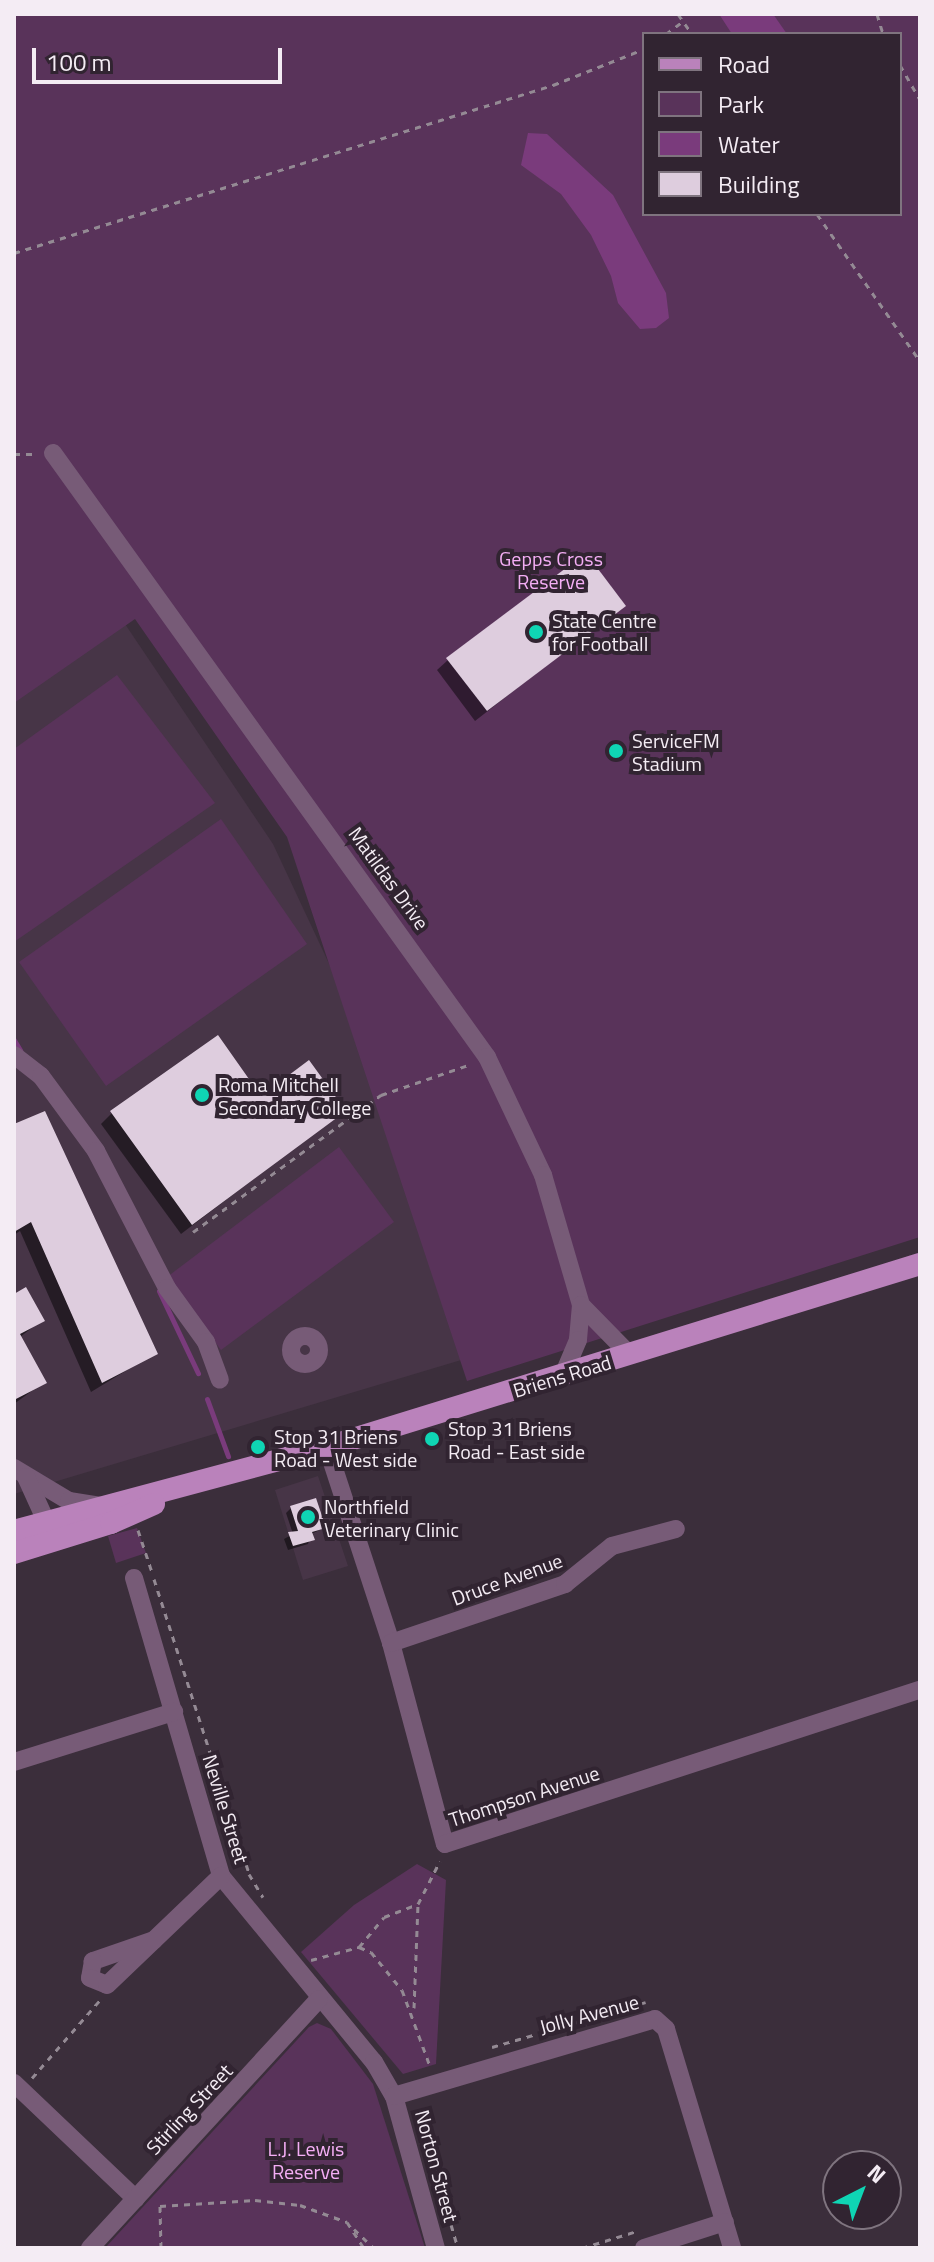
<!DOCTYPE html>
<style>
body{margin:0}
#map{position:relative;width:934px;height:2262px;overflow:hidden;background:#3b2e3b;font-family:"Titillium Web",sans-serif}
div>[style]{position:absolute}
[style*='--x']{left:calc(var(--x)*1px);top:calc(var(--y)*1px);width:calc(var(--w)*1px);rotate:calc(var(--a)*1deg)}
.built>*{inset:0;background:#473547}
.green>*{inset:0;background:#59335a}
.water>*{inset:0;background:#7a3b7c}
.shadow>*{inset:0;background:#0007}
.stream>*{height:5px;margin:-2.5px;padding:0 2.5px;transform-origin:2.5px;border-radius:2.5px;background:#7a3b7c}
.building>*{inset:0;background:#decdde}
.path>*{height:3px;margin-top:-1.5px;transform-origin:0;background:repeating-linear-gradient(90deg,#948a94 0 6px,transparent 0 12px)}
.minor>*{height:18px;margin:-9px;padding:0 9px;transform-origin:9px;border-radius:9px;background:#775b77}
.minor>.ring{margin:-9px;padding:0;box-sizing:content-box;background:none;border:18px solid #775b77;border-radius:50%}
.major>*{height:22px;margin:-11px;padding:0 11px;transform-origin:11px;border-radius:11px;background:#ba82bb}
.dots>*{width:22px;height:22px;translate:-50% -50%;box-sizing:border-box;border:4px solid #312431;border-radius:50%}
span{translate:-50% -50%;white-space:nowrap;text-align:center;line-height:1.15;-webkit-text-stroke:8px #312431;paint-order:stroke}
.park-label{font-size:20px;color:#f4aef5}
.poi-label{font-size:20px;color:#f4ecf4}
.left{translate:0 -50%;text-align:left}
.street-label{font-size:20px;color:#f4ecf4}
.frame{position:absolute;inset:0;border:16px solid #f4ecf4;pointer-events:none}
.legend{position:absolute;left:642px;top:32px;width:260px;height:184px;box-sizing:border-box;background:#312431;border:2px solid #7f747f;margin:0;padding:10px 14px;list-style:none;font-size:24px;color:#f4ecf4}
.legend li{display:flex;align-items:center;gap:16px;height:40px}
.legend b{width:40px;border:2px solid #7f747f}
.north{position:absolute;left:822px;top:2150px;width:80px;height:80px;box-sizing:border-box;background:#312431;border:2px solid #7f747f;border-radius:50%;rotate:42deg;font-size:22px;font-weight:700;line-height:32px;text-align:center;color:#f4ecf4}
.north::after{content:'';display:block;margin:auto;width:28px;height:36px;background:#0fd5b4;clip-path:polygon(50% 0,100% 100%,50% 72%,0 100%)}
.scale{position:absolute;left:32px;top:48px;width:250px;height:36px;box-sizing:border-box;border:4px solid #f4ecf4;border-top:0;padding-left:10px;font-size:24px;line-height:28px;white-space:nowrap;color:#f4ecf4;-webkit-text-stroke:6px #312431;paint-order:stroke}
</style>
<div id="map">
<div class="built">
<div style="clip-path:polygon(125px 624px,273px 844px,508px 1346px,14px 1494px,14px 697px)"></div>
<div style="clip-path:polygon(318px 1476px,348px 1566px,303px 1580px,275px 1490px)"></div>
</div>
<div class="green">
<div style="clip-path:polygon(evenodd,14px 14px,920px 14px,920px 1237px,467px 1381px,287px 837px,135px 619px,14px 703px,14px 14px,644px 34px,900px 34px,900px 214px,644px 214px,644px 34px)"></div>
<div style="clip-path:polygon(117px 675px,215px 803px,14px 942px,14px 749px)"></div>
<div style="clip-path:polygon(221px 819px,307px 944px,106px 1086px,19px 962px)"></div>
<div style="clip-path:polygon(339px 1147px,394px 1222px,221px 1350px,167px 1277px)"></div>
<div style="clip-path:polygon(137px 1528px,146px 1553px,116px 1563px,108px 1536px)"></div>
<div style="clip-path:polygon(417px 1864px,446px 1880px,436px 2064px,403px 2074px,301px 1952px,354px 1905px)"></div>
<div style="clip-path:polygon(317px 2023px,331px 2029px,373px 2084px,425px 2248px,105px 2248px,309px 2027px)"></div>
</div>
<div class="water">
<div style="clip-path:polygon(719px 14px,773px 14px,787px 34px,732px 34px)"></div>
<div style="clip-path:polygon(528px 133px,547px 134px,613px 195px,666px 293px,669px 318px,656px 328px,640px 329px,618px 303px,611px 276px,591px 235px,561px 194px,521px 165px)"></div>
</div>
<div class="shadow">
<div style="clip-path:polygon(623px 606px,475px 721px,437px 670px,448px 660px)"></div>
<div style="clip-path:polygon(261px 1099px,344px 1110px,181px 1234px,101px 1124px,112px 1113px)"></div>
<div style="clip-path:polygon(14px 1126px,155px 1353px,91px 1392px,20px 1231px,14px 1235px)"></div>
<div style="clip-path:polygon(14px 1296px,42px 1320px,20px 1337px,44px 1382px,14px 1404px)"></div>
<div style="clip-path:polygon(291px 1508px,324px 1528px,311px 1534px,308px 1544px,288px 1550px,284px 1539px,293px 1534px,286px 1513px)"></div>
</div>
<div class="stream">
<div style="--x:14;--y:1040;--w:12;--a:59"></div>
<div style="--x:159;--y:1291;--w:91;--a:64.6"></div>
<div style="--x:207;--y:1399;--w:61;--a:69.8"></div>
</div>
<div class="building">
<div style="clip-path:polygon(586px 553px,626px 606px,487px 711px,446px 658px)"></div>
<div style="clip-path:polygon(218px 1035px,261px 1096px,309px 1060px,346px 1111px,192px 1225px,110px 1111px)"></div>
<div style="clip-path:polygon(45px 1111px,158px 1354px,102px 1383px,31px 1222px,14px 1232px,14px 1124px)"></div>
<div style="clip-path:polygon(26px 1287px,45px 1321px,20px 1334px,47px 1383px,14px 1400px,14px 1294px)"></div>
<div style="clip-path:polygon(316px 1498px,326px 1528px,312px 1532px,315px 1540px,293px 1546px,288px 1532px,298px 1531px,290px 1506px)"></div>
</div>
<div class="path">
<div style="--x:678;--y:14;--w:24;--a:55"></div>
<div style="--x:877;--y:14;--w:21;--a:73"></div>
<div style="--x:666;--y:34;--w:21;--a:-37"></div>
<div style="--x:900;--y:65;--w:39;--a:60"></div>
<div style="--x:817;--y:214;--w:179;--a:55"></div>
<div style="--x:14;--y:253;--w:565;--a:-17.31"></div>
<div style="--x:553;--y:85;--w:98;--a:-21.6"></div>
<div style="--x:14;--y:454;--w:23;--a:0"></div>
<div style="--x:193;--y:1232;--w:233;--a:-36.1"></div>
<div style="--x:381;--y:1095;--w:95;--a:-19"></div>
<div style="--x:138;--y:1530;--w:44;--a:71.6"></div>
<div style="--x:154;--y:1579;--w:310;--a:72.1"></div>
<div style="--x:249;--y:1874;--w:27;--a:59"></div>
<div style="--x:359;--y:1947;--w:39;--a:-50"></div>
<div style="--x:384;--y:1917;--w:36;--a:-21"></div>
<div style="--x:418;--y:1904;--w:48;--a:-62.9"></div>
<div style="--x:311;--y:1960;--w:50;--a:-15.2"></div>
<div style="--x:359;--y:1947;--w:13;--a:23"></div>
<div style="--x:371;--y:1952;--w:49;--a:50.8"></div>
<div style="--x:402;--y:1990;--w:81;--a:69.8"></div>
<div style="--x:414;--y:2008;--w:104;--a:-87.8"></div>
<div style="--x:492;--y:2047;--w:160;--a:-16.3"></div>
<div style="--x:32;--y:2078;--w:103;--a:-48.9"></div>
<div style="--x:421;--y:2121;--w:132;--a:73.8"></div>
<div style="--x:354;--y:2229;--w:28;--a:44"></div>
<div style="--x:161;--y:2248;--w:42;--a:-91.4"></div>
<div style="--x:160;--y:2206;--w:95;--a:-3.6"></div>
<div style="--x:255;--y:2200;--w:45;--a:6.3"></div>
<div style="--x:300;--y:2205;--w:50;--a:19.9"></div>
<div style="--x:347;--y:2222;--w:31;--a:57"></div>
<div style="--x:582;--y:2248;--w:58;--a:-17.2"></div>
</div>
<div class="minor">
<div style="--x:53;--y:453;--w:744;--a:54.3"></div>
<div style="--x:487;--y:1057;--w:131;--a:64.6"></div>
<div style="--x:543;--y:1175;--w:135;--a:73.7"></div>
<div style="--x:581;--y:1305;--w:35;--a:95"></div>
<div style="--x:578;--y:1340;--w:39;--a:113"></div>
<div style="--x:14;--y:1055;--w:34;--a:38"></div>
<div style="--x:41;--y:1076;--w:93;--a:53.7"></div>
<div style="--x:96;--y:1151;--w:154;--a:62.6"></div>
<div style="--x:167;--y:1288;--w:67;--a:54.2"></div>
<div style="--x:206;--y:1342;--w:40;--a:69.8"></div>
<div style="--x:581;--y:1305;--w:70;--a:45.6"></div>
<div class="ring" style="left:291px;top:1336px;width:10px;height:10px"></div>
<div style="--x:327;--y:1447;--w:206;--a:71.9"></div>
<div style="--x:391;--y:1643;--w:208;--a:75"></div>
<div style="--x:445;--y:1844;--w:499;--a:-18"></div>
<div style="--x:14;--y:1468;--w:64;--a:31"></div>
<div style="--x:69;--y:1501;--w:32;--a:9"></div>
<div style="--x:26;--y:1477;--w:48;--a:65.6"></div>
<div style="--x:46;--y:1521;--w:13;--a:108"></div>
<div style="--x:134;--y:1578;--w:310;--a:73.7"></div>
<div style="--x:221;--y:1876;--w:241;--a:50.6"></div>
<div style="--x:374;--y:2062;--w:39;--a:60"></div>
<div style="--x:394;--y:2096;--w:158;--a:74.6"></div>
<div style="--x:391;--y:1643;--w:184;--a:-18.7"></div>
<div style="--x:565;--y:1584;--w:60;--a:-39"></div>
<div style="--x:612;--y:1546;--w:66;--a:-14.9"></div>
<div style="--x:14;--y:1762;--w:168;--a:-17.4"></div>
<div style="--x:154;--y:1940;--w:65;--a:161"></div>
<div style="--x:93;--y:1961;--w:17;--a:100"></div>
<div style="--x:90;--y:1978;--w:18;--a:22"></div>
<div style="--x:107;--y:1985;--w:158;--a:-43.7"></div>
<div style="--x:14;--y:2083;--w:168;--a:43.6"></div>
<div style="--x:394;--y:2096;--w:272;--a:-16.4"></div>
<div style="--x:655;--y:2019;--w:15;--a:42"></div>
<div style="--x:666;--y:2029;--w:229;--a:73.2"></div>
<div style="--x:90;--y:2248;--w:338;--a:-47.4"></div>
<div style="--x:644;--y:2248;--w:85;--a:-17.8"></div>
</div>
<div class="major">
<div style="--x:14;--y:1531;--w:324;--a:-15"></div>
<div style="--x:327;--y:1447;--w:621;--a:-17.15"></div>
<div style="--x:14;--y:1553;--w:102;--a:-17.2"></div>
<div style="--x:111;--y:1523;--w:47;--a:-23.8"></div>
</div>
<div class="dots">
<div style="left:536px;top:632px;background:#0fd5b4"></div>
<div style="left:616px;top:751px;background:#0fd5b4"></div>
<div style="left:202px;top:1095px;background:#0fd5b4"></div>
<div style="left:432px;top:1439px;background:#0fd5b4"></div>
<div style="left:258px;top:1447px;background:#0fd5b4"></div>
<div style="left:308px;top:1517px;background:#0fd5b4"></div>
</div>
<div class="park-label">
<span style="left:551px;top:570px">Gepps Cross<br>Reserve</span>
<span style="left:306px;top:2160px">L.J. Lewis<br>Reserve</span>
</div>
<div class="poi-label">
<span class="left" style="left:552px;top:632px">State Centre<br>for Football</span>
<span class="left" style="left:632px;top:752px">ServiceFM<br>Stadium</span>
<span class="left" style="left:218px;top:1096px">Roma Mitchell<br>Secondary College</span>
<span class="left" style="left:448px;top:1440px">Stop 31 Briens<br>Road - East side</span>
<span class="left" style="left:274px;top:1448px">Stop 31 Briens<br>Road - West side</span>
<span class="left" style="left:324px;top:1518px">Northfield<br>Veterinary Clinic</span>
</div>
<div class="street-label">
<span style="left:389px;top:878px;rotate:54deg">Matildas Drive</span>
<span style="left:562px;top:1376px;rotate:-17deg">Briens Road</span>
<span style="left:507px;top:1579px;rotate:-20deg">Druce Avenue</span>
<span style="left:524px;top:1796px;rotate:-18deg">Thompson Avenue</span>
<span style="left:226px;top:1809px;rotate:73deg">Neville Street</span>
<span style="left:589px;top:2014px;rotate:-15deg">Jolly Avenue</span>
<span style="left:189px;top:2109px;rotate:-47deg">Stirling Street</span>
<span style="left:437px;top:2166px;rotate:75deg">Norton Street</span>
</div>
<div class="frame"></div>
<ul class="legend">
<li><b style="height:10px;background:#ba82bb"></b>Road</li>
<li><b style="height:22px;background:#59335a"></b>Park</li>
<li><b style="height:22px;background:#7a3b7c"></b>Water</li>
<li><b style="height:22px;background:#decdde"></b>Building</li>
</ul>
<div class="north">N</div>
<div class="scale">100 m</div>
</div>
